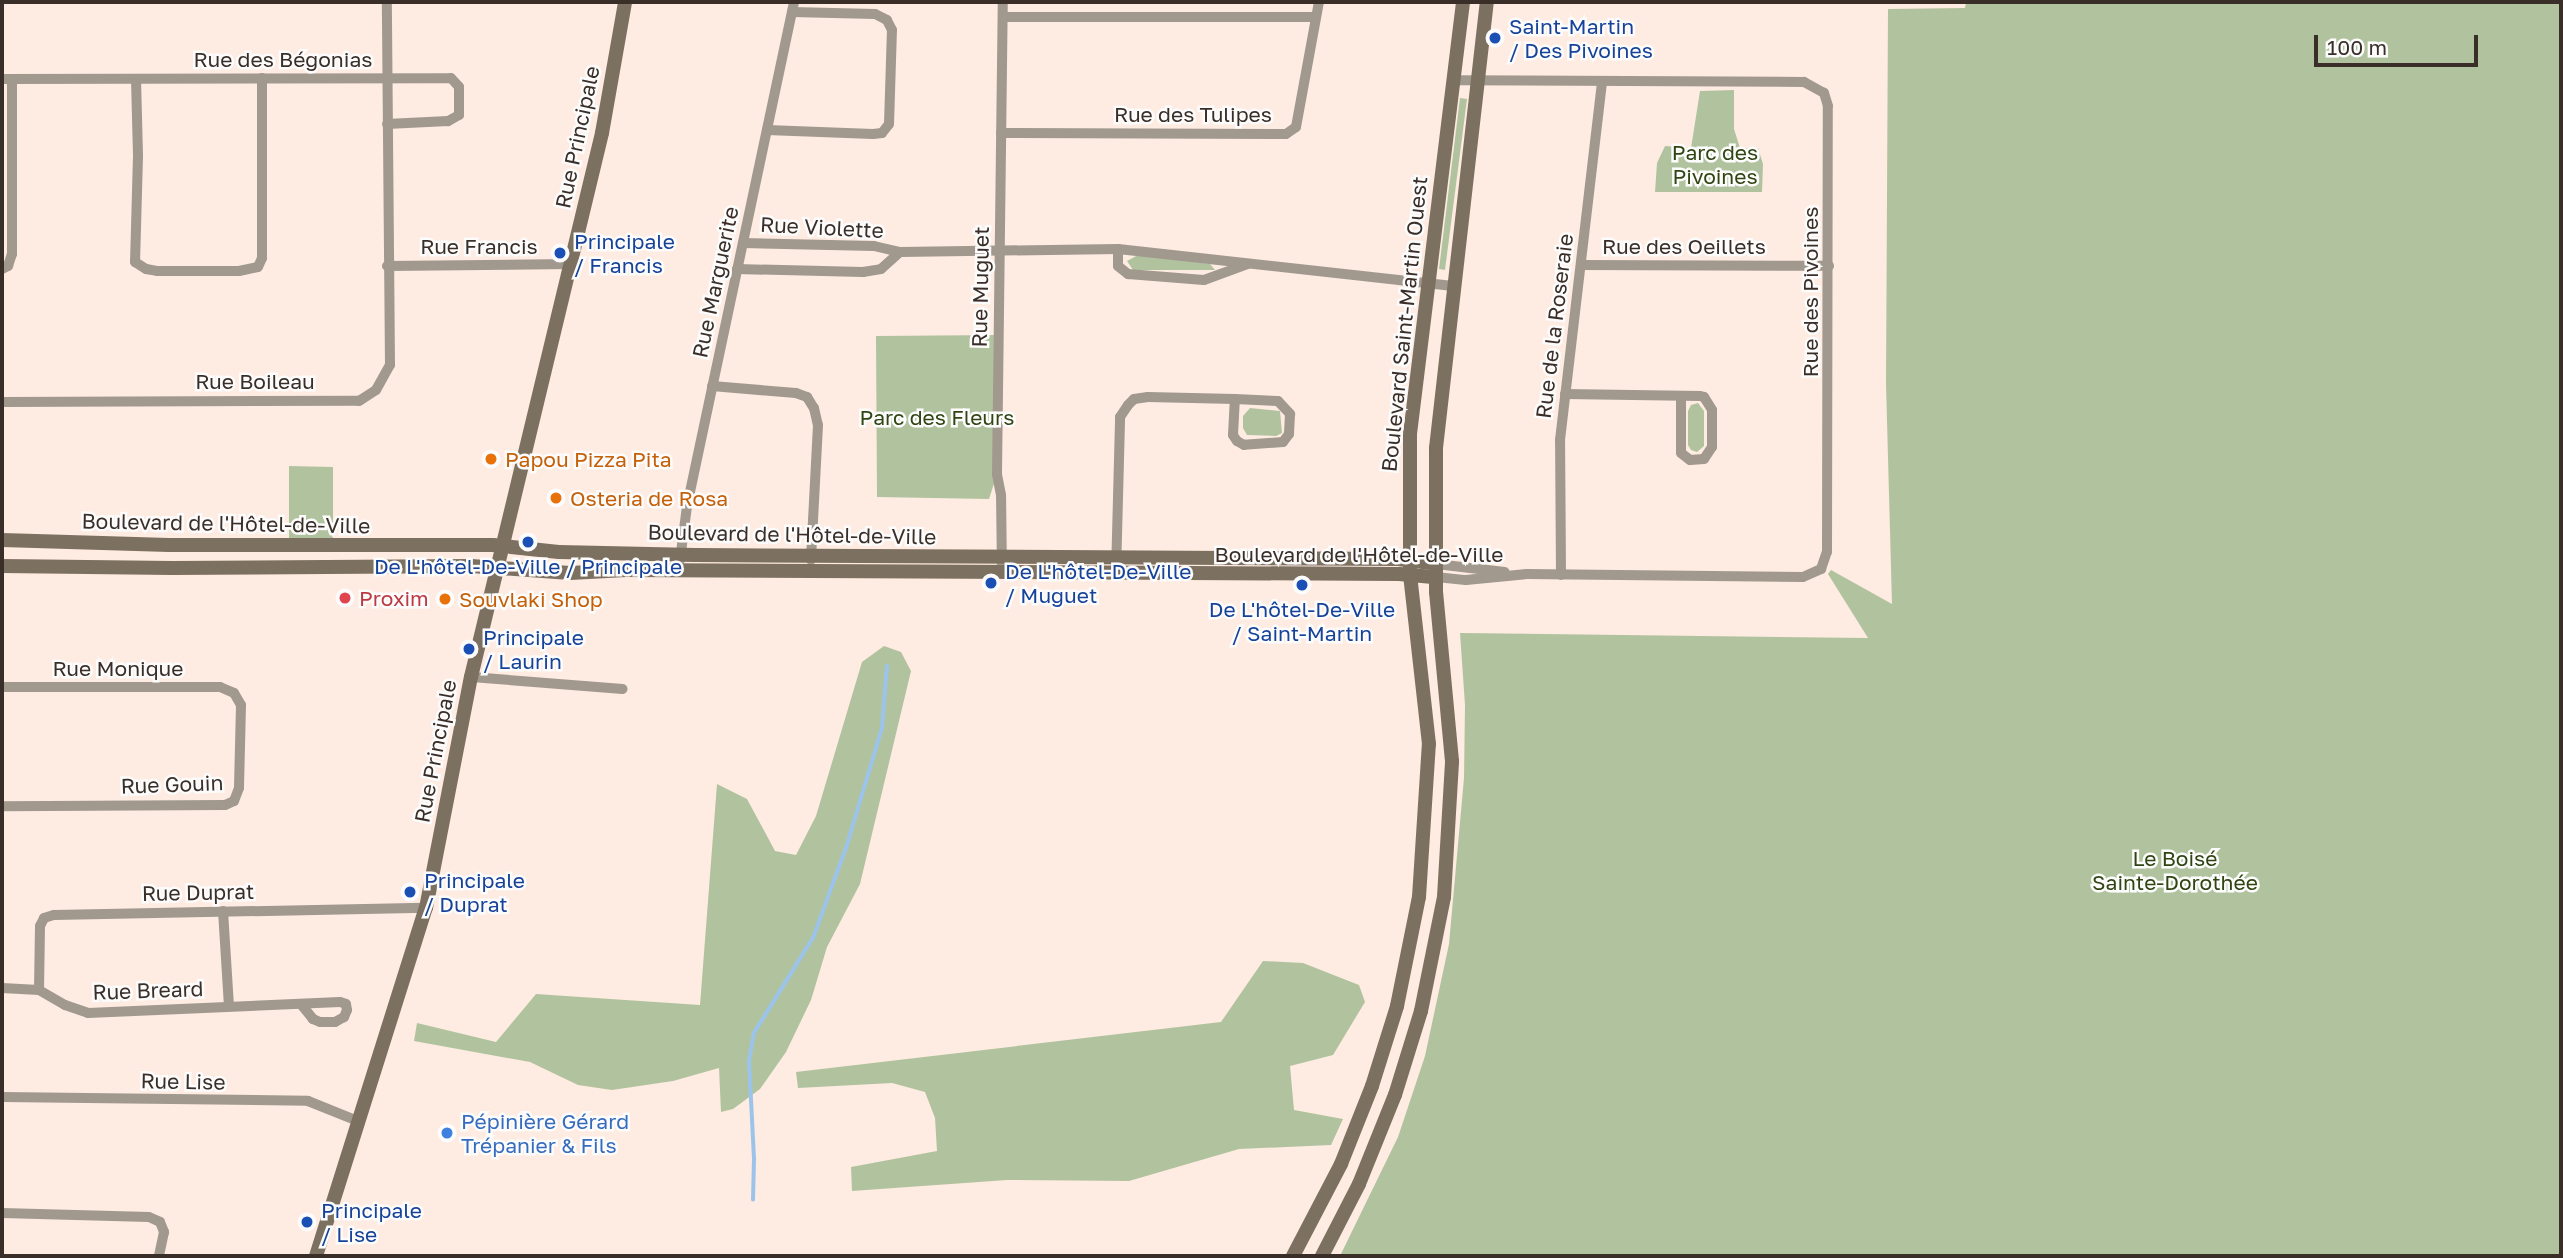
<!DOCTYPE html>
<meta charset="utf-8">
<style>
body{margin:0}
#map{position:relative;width:2563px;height:1258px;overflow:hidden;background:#feebe1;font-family:"Golos Text",sans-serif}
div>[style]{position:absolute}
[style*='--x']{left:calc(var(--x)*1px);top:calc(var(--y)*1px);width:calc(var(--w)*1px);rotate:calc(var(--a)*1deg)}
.green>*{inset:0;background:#b1c39e}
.stream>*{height:3.5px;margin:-1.75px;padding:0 1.75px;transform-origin:1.75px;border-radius:1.75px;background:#9cc4eb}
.street>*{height:10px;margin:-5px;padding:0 5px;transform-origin:5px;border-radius:5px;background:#a1998e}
.secondary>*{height:14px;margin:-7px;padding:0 7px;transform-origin:7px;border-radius:7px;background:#7c7060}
.dots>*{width:19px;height:19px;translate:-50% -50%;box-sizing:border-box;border:4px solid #fcfcfc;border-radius:50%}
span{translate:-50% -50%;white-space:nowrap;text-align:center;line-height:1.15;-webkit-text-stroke:5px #fcfcfc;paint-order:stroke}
.transit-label{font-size:21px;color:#164399}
.left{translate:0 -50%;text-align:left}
.street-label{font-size:21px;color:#3a2e28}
.park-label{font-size:21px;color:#304512}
.food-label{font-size:21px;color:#c56008}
.health-label{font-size:21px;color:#be3a42}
.shop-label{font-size:21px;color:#366cbe}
.frame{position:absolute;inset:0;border:4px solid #3a2e28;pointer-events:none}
.scale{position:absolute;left:2314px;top:35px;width:164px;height:32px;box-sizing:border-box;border:4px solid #3a2e28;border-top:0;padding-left:9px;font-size:21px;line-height:24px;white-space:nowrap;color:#3a2e28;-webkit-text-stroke:5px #fcfcfc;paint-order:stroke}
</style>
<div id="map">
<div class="green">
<div style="clip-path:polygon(1966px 2px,2561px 2px,2561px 1256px,1340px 1256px,1398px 1137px,1425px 1056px,1449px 944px,1464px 778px,1465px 705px,1460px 633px,1868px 638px,1828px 574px,1831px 570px,1892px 604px,1886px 384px,1888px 9px,1965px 8px)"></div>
<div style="clip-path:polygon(1734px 90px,1734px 129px,1740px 148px,1758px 148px,1763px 164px,1762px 192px,1655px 192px,1657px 163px,1665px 146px,1691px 148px,1700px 91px)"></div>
<div style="clip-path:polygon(1460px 98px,1467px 99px,1445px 270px,1439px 269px)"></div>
<div style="clip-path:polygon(1138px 255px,1210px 264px,1215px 270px,1133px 270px,1127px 261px)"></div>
<div style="clip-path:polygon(999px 335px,997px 474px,989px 499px,877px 497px,876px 336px)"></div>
<div style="clip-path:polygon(1698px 403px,1704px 411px,1704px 446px,1697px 452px,1691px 450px,1688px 445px,1688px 411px,1691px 405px)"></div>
<div style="clip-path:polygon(1250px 408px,1280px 411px,1282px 433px,1276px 436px,1247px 435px,1243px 428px,1243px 416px)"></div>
<div style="clip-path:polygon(289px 466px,333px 467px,333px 546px,289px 546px)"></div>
<div style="clip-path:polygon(884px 646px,901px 652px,911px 671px,860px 884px,827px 947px,811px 1000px,786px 1052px,760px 1089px,733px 1109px,721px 1112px,719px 1068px,673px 1081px,612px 1090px,578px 1085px,530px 1062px,414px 1041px,417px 1023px,496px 1042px,536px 994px,700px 1005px,717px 784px,747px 799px,775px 851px,796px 855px,816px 816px,862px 662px)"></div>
<div style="clip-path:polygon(1263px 961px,1303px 963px,1359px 985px,1365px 1002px,1333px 1055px,1290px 1066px,1294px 1110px,1343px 1119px,1331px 1145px,1239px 1149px,1129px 1181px,1007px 1180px,852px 1191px,851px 1167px,937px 1151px,935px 1118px,925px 1092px,892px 1083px,798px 1088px,796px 1072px,1221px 1022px)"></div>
</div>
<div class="stream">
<div style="--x:753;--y:1200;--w:41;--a:-88.6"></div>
<div style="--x:754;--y:1159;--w:98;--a:-92.9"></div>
<div style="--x:749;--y:1061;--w:28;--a:-80"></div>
<div style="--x:754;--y:1033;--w:112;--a:-58.2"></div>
<div style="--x:813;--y:938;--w:96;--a:-69.9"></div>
<div style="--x:846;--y:848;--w:125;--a:-73.3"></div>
<div style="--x:882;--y:728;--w:62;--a:-85.4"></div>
</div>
<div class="street">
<div style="--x:1003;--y:17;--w:313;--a:0"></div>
<div style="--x:2;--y:79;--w:449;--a:-0.1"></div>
<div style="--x:451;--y:78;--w:12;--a:48"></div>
<div style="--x:459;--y:87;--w:28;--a:90"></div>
<div style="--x:459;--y:115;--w:13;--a:151"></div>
<div style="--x:448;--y:121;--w:61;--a:177.2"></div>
<div style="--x:136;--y:79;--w:77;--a:88.5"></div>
<div style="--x:138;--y:156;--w:106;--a:91.6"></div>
<div style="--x:135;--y:262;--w:13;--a:32"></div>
<div style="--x:146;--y:269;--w:11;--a:10"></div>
<div style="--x:157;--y:271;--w:82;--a:0"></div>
<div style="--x:239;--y:271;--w:19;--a:-12"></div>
<div style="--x:258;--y:267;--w:10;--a:-66"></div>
<div style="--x:262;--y:258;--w:180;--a:-90"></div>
<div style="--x:767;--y:130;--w:106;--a:2.2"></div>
<div style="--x:873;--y:134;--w:9;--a:-6"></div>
<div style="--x:882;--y:133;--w:11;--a:-52"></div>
<div style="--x:889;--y:124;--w:94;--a:-88.2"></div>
<div style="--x:892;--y:30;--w:11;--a:-117"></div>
<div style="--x:887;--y:20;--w:13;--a:-153"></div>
<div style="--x:875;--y:14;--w:83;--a:-178.6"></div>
<div style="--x:1001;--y:133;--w:285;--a:0.2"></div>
<div style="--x:1286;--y:134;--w:12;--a:-35"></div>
<div style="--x:1296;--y:127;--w:127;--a:-79.6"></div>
<div style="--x:743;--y:243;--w:131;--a:1.3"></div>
<div style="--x:874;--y:246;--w:27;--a:13"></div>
<div style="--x:900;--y:252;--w:218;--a:-0.8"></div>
<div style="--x:1118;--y:249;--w:337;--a:6.3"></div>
<div style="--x:1118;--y:249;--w:17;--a:90"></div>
<div style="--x:1118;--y:266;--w:13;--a:39"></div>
<div style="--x:1128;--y:274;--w:76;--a:4.5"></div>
<div style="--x:1204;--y:280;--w:47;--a:-20"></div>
<div style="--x:1581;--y:265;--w:248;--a:0.2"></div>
<div style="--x:387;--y:266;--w:184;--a:-0.6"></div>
<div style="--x:2;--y:269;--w:7;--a:-27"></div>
<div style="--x:8;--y:266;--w:13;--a:-72"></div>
<div style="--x:12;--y:254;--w:175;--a:-90"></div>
<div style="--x:737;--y:269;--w:126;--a:1.4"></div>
<div style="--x:863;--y:272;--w:18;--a:-9"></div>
<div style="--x:881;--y:269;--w:25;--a:-42"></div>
<div style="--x:712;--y:386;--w:84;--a:4.8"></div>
<div style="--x:796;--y:393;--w:12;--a:20"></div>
<div style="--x:807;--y:397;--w:13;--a:58"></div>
<div style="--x:814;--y:408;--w:17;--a:77"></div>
<div style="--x:818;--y:425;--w:135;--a:93"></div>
<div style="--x:1565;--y:394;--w:135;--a:0.8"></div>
<div style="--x:1700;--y:396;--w:4;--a:14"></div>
<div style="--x:1704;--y:397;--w:15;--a:58"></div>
<div style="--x:1712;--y:410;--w:37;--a:90"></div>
<div style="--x:1712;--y:447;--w:14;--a:124"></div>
<div style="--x:1704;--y:459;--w:14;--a:176"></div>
<div style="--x:1690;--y:460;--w:11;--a:-142"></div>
<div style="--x:1681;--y:453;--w:57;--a:-90"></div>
<div style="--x:2;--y:402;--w:357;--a:-0.2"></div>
<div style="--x:359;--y:401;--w:20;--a:-33"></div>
<div style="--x:376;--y:390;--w:29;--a:-61"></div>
<div style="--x:390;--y:365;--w:363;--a:-90.5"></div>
<div style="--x:680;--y:560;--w:54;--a:-82.6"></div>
<div style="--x:687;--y:506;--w:515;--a:-78.01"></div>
<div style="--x:1436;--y:564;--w:69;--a:6.6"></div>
<div style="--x:1002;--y:573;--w:78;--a:-90.7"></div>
<div style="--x:1001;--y:495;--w:21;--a:-101"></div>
<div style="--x:997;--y:474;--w:472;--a:-89.3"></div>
<div style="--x:1116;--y:574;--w:157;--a:-88.5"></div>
<div style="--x:1120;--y:417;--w:14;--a:-56"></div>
<div style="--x:1128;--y:405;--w:8;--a:-45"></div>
<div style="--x:1134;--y:399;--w:14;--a:-8"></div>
<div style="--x:1148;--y:397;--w:87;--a:1.3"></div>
<div style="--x:1235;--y:399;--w:43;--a:2.7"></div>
<div style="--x:1278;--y:401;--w:18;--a:47"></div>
<div style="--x:1290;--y:414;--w:20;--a:93"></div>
<div style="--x:1289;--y:434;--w:10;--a:127"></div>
<div style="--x:1283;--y:442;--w:39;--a:176"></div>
<div style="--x:1244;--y:445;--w:8;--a:-150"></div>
<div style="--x:1237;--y:441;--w:7;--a:-124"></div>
<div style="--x:1233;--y:435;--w:36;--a:-87"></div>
<div style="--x:1561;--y:575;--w:135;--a:-90.4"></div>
<div style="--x:1560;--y:440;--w:360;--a:-83.3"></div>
<div style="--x:1436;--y:577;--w:30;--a:6"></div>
<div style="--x:1466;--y:580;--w:61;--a:-5.6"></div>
<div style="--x:1527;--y:574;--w:276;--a:0.6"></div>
<div style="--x:1803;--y:577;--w:20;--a:-24"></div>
<div style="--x:1821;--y:569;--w:18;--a:-71"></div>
<div style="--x:1827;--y:552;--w:446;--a:-89.9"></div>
<div style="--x:1828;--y:106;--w:14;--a:-107"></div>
<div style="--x:1824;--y:93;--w:23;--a:-151"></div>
<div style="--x:1804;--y:82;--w:352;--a:-179.7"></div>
<div style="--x:471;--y:677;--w:152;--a:4.5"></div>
<div style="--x:2;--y:687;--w:218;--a:0"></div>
<div style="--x:220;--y:687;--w:15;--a:23"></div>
<div style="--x:234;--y:693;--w:14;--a:60"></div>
<div style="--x:241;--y:705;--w:83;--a:91.4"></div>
<div style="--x:239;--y:788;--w:14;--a:111"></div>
<div style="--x:234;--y:801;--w:10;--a:156"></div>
<div style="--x:225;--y:805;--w:223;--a:179.7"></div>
<div style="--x:223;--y:911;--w:95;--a:86.4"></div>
<div style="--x:2;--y:988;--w:37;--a:3"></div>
<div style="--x:39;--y:990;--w:30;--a:30"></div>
<div style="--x:65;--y:1005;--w:24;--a:19"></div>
<div style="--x:88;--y:1013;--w:252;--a:-2.5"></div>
<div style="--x:340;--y:1002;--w:6;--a:18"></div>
<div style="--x:346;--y:1004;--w:6;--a:81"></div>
<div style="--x:347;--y:1010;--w:8;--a:113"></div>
<div style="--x:344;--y:1017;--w:10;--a:151"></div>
<div style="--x:335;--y:1022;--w:15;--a:180"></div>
<div style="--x:320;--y:1022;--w:8;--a:-157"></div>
<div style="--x:313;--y:1019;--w:19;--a:-129"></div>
<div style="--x:39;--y:990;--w:64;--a:-89.1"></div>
<div style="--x:40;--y:926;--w:9;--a:-63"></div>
<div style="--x:44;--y:918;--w:10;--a:-17"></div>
<div style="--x:54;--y:915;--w:372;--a:-1.1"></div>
<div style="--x:2;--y:1097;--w:306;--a:0.7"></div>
<div style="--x:308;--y:1101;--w:56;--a:22"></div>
<div style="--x:2;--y:1213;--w:147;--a:1.6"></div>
<div style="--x:149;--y:1217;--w:12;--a:24"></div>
<div style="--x:160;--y:1222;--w:11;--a:68"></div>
<div style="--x:164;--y:1232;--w:25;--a:102"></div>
</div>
<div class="secondary">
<div style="--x:2;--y:540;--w:167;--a:1.7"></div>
<div style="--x:169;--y:545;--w:324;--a:0"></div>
<div style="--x:493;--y:545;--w:66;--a:6.1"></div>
<div style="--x:559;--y:552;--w:136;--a:1.3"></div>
<div style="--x:695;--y:555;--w:703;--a:0.33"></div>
<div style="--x:1398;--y:559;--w:38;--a:7"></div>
<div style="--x:2;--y:566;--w:170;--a:0.7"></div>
<div style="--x:172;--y:568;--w:299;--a:-0.4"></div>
<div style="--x:471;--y:566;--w:99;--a:4"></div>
<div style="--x:570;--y:573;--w:56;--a:-3.1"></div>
<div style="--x:626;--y:570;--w:773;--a:0.3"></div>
<div style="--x:1399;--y:574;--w:37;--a:5"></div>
<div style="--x:316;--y:1256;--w:365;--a:-72.5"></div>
<div style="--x:426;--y:908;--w:235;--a:-79"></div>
<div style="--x:471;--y:677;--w:560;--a:-76.46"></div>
<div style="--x:602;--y:133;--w:133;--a:-80"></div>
<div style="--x:1293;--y:1256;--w:104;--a:-62.4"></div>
<div style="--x:1341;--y:1164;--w:84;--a:-68.3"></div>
<div style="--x:1372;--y:1086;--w:84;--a:-72.6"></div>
<div style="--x:1397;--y:1006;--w:111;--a:-78.6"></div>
<div style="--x:1419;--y:897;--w:153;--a:-86.3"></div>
<div style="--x:1429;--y:744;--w:170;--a:-96.4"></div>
<div style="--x:1410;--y:575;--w:141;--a:-90"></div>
<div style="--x:1410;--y:434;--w:435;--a:-83"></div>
<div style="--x:1322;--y:1256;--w:81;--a:-62.8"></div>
<div style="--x:1359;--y:1184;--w:96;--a:-68"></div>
<div style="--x:1395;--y:1095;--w:88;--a:-72.8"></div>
<div style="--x:1421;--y:1011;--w:116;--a:-78.6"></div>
<div style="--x:1444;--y:897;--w:136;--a:-86.6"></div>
<div style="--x:1452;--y:761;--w:170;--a:-95.4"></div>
<div style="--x:1436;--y:592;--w:144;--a:-90"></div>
<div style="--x:1436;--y:448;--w:449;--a:-83.5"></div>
</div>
<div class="dots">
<div style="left:1495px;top:38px;background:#1a4fb4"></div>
<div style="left:560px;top:253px;background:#1a4fb4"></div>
<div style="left:491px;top:459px;background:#e8710a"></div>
<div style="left:556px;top:498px;background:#e8710a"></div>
<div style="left:528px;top:542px;background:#1a4fb4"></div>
<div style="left:991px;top:583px;background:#1a4fb4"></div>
<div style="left:1302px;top:585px;background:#1a4fb4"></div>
<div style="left:345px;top:598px;background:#e0444e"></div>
<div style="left:445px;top:599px;background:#e8710a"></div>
<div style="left:469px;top:649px;background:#1a4fb4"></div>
<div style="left:410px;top:892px;background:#1a4fb4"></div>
<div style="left:447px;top:1133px;background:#3f7fe0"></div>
<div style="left:307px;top:1222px;background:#1a4fb4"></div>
</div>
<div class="transit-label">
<span class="left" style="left:1509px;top:38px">Saint-Martin<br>/ Des Pivoines</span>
<span class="left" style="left:574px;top:253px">Principale<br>/ Francis</span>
<span style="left:528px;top:566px">De L'hôtel-De-Ville / Principale</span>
<span class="left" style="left:1005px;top:583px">De L'hôtel-De-Ville<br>/ Muguet</span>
<span style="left:1302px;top:621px">De L'hôtel-De-Ville<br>/ Saint-Martin</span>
<span class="left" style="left:483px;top:649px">Principale<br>/ Laurin</span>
<span class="left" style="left:424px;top:892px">Principale<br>/ Duprat</span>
<span class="left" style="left:321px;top:1222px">Principale<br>/ Lise</span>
</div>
<div class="street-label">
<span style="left:283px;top:59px">Rue des Bégonias</span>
<span style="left:1193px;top:114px">Rue des Tulipes</span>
<span style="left:577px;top:137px;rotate:-78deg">Rue Principale</span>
<span style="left:822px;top:227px;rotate:3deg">Rue Violette</span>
<span style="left:479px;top:246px">Rue Francis</span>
<span style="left:1684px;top:246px">Rue des Oeillets</span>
<span style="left:715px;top:282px;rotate:-78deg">Rue Marguerite</span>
<span style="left:980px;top:287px;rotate:-89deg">Rue Muguet</span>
<span style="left:1810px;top:292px;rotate:-90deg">Rue des Pivoines</span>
<span style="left:1404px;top:324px;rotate:-84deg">Boulevard Saint-Martin Ouest</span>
<span style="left:1554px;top:326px;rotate:-83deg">Rue de la Roseraie</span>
<span style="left:255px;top:381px">Rue Boileau</span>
<span style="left:226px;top:523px;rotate:1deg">Boulevard de l'Hôtel-de-Ville</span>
<span style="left:792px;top:534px;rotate:1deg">Boulevard de l'Hôtel-de-Ville</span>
<span style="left:1359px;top:554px">Boulevard de l'Hôtel-de-Ville</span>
<span style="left:118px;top:668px">Rue Monique</span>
<span style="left:435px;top:751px;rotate:-79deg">Rue Principale</span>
<span style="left:172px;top:784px;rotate:-2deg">Rue Gouin</span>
<span style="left:198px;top:892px;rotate:-1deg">Rue Duprat</span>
<span style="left:148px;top:990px;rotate:-2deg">Rue Breard</span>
<span style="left:183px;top:1081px;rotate:1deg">Rue Lise</span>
</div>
<div class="park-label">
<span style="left:1715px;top:164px">Parc des<br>Pivoines</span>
<span style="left:937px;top:417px">Parc des Fleurs</span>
<span style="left:2175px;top:870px">Le Boisé<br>Sainte-Dorothée</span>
</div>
<div class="food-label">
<span class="left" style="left:505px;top:459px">Papou Pizza Pita</span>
<span class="left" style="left:570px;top:498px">Osteria de Rosa</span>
<span class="left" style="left:459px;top:599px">Souvlaki Shop</span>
</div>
<div class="health-label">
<span class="left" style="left:359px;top:598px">Proxim</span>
</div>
<div class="shop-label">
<span class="left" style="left:461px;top:1133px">Pépinière Gérard<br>Trépanier &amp; Fils</span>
</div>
<div class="frame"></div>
<div class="scale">100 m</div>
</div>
